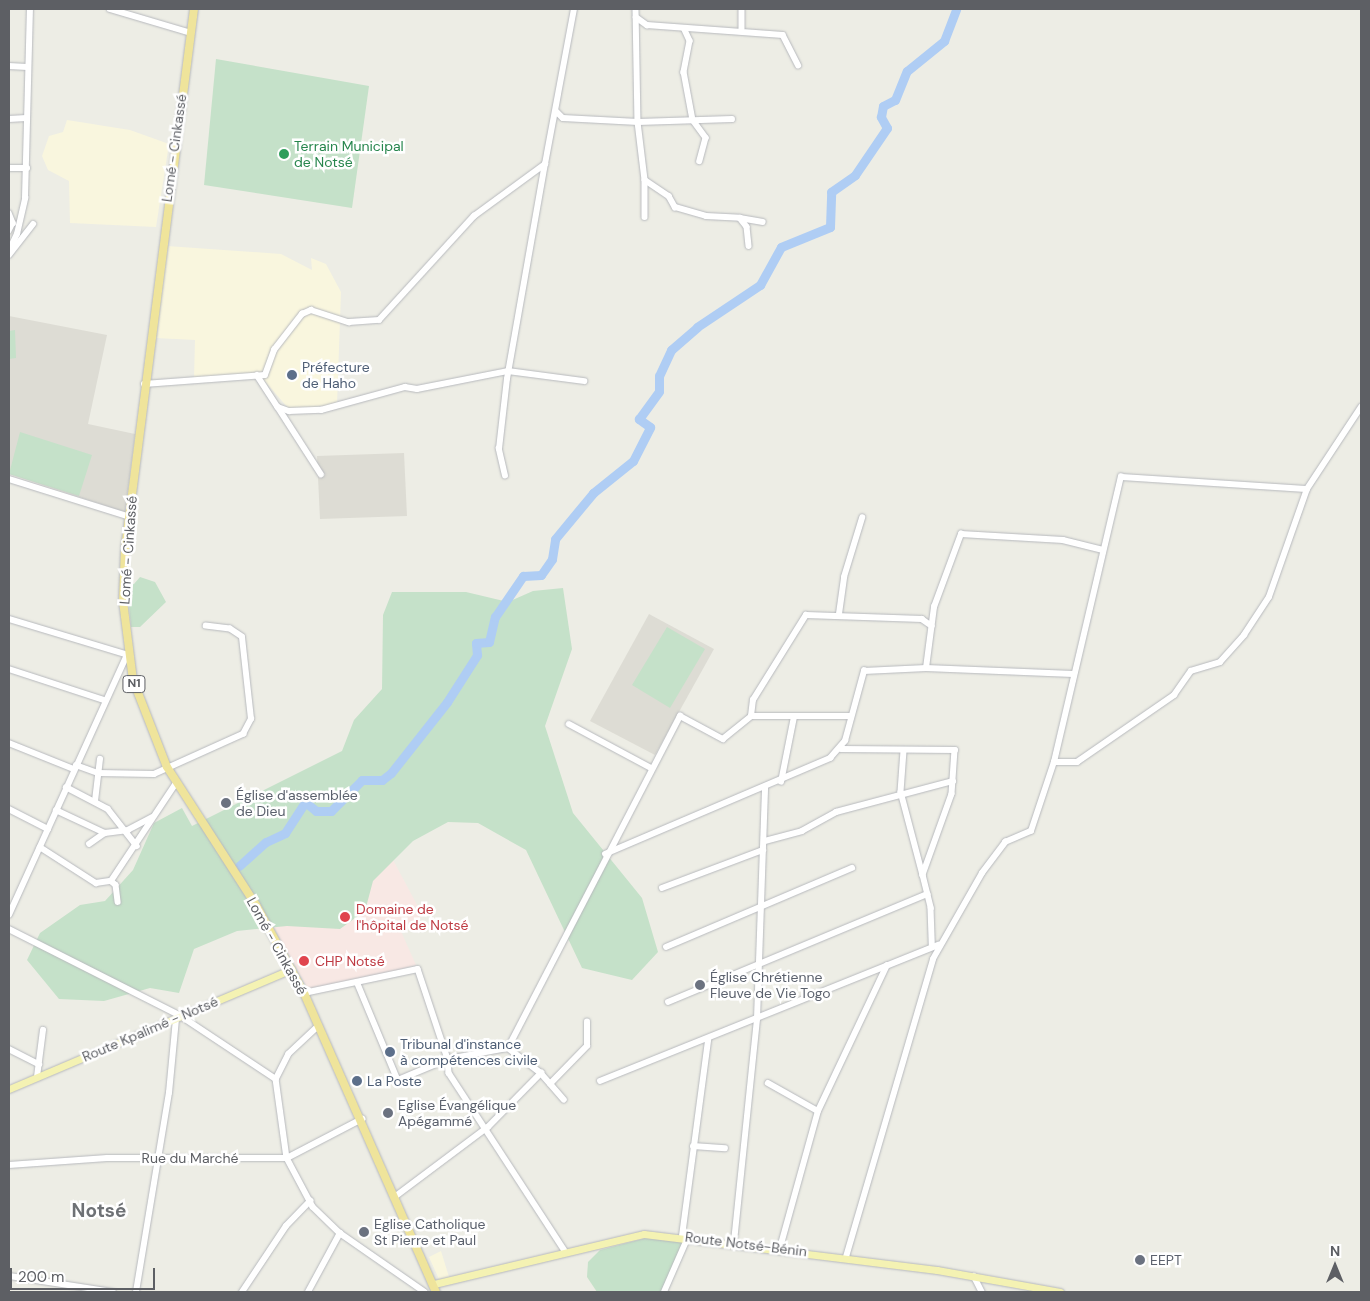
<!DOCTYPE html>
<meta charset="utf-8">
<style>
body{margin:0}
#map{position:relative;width:1370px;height:1301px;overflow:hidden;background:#edede5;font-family:"DM Sans",sans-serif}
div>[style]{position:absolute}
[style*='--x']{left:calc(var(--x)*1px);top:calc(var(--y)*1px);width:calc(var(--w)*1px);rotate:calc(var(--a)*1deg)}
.commercial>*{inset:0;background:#f9f6de}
.education>*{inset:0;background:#dddcd4}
.medical>*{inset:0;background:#f8e8e4}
.green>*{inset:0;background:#c5e1c9}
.river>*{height:9px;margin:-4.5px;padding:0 4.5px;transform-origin:4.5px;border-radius:4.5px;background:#afcdf4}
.roads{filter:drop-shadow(0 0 1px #b7b9bd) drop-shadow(0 0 1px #b7b9bd)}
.minor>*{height:5.5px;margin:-2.75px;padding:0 2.75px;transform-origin:2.75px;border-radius:2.75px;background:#fff}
.major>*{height:7px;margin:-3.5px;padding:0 3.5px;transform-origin:3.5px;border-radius:3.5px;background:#f4f2b3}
.highway>*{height:8px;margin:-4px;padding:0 4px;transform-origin:4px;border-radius:4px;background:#efe49b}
.dots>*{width:14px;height:14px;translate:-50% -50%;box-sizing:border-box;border:2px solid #fff;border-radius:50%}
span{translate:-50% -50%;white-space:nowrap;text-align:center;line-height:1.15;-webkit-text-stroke:5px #fff;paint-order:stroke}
.shield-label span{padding:1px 4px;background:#fff;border:1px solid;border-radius:4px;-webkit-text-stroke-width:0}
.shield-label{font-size:12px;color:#5d5f64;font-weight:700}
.leisure-label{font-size:14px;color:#27864d}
.left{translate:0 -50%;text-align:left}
.street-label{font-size:14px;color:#5d5f64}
.service-label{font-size:14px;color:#4e5e75}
.worship-label{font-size:14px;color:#5b616d}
.health-label{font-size:14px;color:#be3a42}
.district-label{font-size:19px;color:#6e7175;font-weight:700}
.frame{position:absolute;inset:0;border:10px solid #5d5f64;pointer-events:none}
.north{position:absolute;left:1310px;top:1241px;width:50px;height:50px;-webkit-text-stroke:4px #fff;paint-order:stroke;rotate:0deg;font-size:14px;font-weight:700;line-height:20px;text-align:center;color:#5d5f64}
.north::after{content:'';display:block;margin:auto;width:18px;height:22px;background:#5d5f64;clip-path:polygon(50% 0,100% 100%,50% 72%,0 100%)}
.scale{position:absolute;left:10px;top:1268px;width:145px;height:22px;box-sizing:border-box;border:2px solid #5d5f64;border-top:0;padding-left:6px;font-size:15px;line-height:18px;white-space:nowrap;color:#5d5f64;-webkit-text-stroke:4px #fff;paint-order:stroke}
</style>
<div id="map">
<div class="commercial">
<div style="clip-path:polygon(67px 120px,130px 130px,169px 144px,156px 227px,70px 223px,69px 181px,48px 170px,42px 156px,49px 136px,63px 132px)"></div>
<div style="clip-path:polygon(167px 246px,281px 254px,312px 270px,311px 258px,326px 264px,341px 292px,337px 405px,289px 409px,262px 378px,194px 378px,195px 340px,156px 338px)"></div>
<div style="clip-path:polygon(441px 1251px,449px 1277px,439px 1279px,429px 1257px)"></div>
</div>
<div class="education">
<div style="clip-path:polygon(9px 316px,107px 335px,88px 424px,135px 434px,125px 512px,9px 474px)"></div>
<div style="clip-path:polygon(404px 453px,407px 516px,320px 519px,317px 456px)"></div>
<div style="clip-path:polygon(649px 614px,714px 649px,655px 755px,590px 721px)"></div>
</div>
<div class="medical">
<div style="clip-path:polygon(384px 843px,423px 916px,400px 929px,416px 965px,338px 987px,308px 989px,257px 897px)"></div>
</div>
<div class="green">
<div style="clip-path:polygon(216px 59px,369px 86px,352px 208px,204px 185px)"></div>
<div style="clip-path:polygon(15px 330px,16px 358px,9px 359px,9px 331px)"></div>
<div style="clip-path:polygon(20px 432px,92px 455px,79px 496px,9px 474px)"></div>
<div style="clip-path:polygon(140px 577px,155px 582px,166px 602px,140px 627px,131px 627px,127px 584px,134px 584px)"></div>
<div style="clip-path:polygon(563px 588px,572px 649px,545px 726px,573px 813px,642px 898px,658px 952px,632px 980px,582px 968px,526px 850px,478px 823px,448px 822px,413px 841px,373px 881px,365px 911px,340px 929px,287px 926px,237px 931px,194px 949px,179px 993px,150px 988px,104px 1001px,59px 999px,27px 960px,40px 933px,80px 905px,105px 901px,133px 870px,154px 823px,182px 808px,192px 826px,342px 751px,354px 720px,382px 689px,383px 615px,392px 592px,466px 592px,508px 602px,533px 591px)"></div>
<div style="clip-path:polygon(667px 627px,705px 649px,670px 708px,632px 685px)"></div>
<div style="clip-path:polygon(650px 1237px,684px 1241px,663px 1292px,597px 1292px,587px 1277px,588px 1262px,600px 1250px)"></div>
</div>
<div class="river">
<div style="--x:239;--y:866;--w:36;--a:-42"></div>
<div style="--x:266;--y:842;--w:21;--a:-25"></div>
<div style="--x:285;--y:833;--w:37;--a:-57"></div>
<div style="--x:305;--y:802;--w:14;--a:39"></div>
<div style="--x:316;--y:811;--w:15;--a:0"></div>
<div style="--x:331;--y:811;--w:44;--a:-45"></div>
<div style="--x:362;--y:780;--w:20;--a:0"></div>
<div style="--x:382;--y:780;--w:11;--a:-38"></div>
<div style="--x:391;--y:773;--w:90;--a:-51.7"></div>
<div style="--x:447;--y:702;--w:56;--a:-57.4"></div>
<div style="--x:477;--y:655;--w:12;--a:-95"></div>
<div style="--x:476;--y:643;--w:13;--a:-4"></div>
<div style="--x:489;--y:642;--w:26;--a:-77"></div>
<div style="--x:495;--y:617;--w:50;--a:-55.7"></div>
<div style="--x:523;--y:576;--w:18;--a:-3"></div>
<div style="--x:541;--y:575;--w:19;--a:-55"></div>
<div style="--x:552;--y:559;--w:20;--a:-81"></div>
<div style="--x:555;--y:539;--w:60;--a:-50.4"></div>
<div style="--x:593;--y:493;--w:51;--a:-38.7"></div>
<div style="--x:633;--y:461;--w:38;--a:-63"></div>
<div style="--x:650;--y:427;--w:14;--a:-144"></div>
<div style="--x:639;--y:419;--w:34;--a:-54"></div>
<div style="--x:659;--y:391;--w:15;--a:-90"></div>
<div style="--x:659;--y:376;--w:29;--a:-65"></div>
<div style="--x:671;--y:350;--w:35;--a:-41"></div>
<div style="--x:697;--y:327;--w:76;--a:-33.7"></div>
<div style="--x:760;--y:285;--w:43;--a:-61.1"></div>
<div style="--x:781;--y:247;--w:53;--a:-22.2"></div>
<div style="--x:830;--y:227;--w:35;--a:-88"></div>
<div style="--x:831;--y:192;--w:29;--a:-35"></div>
<div style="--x:855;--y:175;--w:57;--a:-55.8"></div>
<div style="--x:887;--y:128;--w:13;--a:-119"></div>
<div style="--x:881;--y:117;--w:11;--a:-80"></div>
<div style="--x:883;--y:106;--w:13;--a:-27"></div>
<div style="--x:895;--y:100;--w:31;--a:-68"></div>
<div style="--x:907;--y:71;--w:48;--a:-39"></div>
<div style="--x:944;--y:41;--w:34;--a:-69"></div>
</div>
<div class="roads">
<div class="minor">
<div style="--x:110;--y:9;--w:84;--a:16.5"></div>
<div style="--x:636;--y:9;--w:113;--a:89"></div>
<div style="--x:638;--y:122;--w:58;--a:83.1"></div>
<div style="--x:645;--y:180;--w:29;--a:34"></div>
<div style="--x:669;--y:196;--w:13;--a:61"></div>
<div style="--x:675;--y:207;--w:32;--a:16"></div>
<div style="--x:706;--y:216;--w:34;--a:3"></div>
<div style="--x:740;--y:218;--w:11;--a:52"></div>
<div style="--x:747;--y:227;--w:19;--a:84"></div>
<div style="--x:742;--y:9;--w:19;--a:90"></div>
<div style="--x:636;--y:17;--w:14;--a:36"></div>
<div style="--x:647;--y:25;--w:136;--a:4.2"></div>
<div style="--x:783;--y:35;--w:34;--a:63"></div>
<div style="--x:684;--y:28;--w:14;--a:65"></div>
<div style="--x:690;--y:41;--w:32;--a:101"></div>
<div style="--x:684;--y:72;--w:49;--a:79.4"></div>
<div style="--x:693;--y:120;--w:22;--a:54"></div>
<div style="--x:706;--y:138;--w:24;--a:105"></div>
<div style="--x:9;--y:66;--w:18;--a:3"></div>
<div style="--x:557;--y:112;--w:8;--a:45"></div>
<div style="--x:563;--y:118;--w:75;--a:3.1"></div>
<div style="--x:638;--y:122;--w:94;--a:-1.8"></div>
<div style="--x:9;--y:119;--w:17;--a:-3"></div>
<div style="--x:9;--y:168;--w:18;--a:0"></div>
<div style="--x:645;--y:180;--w:37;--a:90"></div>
<div style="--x:9;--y:213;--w:11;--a:68"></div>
<div style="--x:13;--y:223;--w:9;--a:117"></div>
<div style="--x:740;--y:218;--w:23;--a:10"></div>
<div style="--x:9;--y:251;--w:19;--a:-65"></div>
<div style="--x:17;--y:234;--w:37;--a:-77"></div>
<div style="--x:25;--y:198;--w:189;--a:-88.5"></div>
<div style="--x:9;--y:255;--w:39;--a:-52"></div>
<div style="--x:257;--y:375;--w:38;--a:57"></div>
<div style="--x:278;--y:407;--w:12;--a:20"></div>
<div style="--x:289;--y:411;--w:32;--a:-2"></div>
<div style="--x:321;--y:410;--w:87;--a:-15.3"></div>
<div style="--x:405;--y:387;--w:12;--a:9"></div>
<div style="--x:417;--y:389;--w:93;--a:-11.2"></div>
<div style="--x:508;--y:371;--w:77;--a:7.5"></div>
<div style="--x:144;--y:384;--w:121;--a:-4.3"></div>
<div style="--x:265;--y:375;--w:27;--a:-70"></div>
<div style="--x:274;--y:350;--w:46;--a:-52.1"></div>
<div style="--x:302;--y:314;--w:10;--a:-24"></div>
<div style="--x:311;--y:310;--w:40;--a:18"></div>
<div style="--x:349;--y:322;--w:30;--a:-4"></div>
<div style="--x:379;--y:320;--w:141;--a:-47.6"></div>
<div style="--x:474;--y:216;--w:88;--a:-36.2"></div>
<div style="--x:545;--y:164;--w:158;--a:-79.4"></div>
<div style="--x:278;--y:407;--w:80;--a:57.3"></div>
<div style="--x:505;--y:476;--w:28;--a:-103"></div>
<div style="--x:499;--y:449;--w:70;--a:-83.5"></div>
<div style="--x:507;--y:379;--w:218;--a:-80"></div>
<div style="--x:9;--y:479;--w:127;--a:17.4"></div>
<div style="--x:839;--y:614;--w:37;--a:-82"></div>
<div style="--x:844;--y:577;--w:62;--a:-73"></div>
<div style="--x:9;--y:619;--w:124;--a:16.8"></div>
<div style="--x:926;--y:668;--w:62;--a:-82.5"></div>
<div style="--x:934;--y:607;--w:78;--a:-69.7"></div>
<div style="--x:961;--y:534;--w:102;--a:3.4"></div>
<div style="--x:1063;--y:540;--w:41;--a:14"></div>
<div style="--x:9;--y:669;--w:100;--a:18.1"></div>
<div style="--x:751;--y:716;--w:16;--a:-83"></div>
<div style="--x:753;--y:700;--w:100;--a:-58.1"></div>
<div style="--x:806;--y:615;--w:116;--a:2"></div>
<div style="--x:922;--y:619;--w:12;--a:35"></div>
<div style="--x:569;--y:724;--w:93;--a:28.2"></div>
<div style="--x:9;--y:743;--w:70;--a:21.8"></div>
<div style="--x:841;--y:749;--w:114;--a:0.5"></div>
<div style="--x:955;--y:750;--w:44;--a:93.9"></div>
<div style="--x:952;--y:794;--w:86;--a:109.7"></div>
<div style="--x:923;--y:875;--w:34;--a:76"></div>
<div style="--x:931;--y:908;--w:37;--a:88"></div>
<div style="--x:904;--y:751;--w:41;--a:94.2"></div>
<div style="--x:901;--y:792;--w:86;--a:75.2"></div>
<div style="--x:1054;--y:762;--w:293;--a:-76.8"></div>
<div style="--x:1121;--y:477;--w:186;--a:3.7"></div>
<div style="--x:76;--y:765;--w:23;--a:20"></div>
<div style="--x:98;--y:773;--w:56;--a:1"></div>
<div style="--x:154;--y:774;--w:98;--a:-24.2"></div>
<div style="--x:243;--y:734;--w:17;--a:-62"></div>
<div style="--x:251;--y:719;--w:82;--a:-96.3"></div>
<div style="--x:242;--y:637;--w:14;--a:-146"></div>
<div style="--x:230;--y:629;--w:24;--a:-173"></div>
<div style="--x:781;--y:782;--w:66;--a:-78.7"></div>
<div style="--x:66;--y:787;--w:47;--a:27.6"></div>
<div style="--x:108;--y:809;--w:47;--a:51.9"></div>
<div style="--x:95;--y:801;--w:42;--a:-83.2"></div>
<div style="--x:9;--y:809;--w:44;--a:27.1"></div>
<div style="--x:56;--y:810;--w:54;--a:25.1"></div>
<div style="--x:765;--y:841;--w:38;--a:-15"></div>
<div style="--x:802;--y:831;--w:39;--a:-29"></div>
<div style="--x:836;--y:812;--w:121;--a:-14.8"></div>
<div style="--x:89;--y:844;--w:19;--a:-35"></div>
<div style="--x:105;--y:833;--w:23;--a:-7"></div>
<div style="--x:128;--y:830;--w:27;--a:-28"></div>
<div style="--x:40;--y:847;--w:67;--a:32.7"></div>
<div style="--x:96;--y:883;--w:15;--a:-8"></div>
<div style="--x:111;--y:881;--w:6;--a:39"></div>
<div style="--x:116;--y:885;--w:17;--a:83"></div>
<div style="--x:605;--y:854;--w:245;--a:-23.1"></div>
<div style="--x:830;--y:758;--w:23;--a:-49"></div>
<div style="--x:845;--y:741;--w:73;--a:-74.8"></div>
<div style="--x:864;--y:671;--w:62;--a:-2.8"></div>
<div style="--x:926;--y:668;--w:147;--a:2.3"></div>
<div style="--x:111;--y:881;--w:118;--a:-56.4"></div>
<div style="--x:662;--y:888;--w:108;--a:-20.6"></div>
<div style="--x:9;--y:915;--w:286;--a:-65.6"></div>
<div style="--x:9;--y:929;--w:193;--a:26.8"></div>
<div style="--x:181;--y:1016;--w:114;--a:33.6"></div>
<div style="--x:666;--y:947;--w:202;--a:-23"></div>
<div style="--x:358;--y:984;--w:104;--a:67.4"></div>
<div style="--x:398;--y:1080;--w:54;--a:-22.8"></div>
<div style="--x:448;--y:1059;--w:61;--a:-10.4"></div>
<div style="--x:508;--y:1048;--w:41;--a:37.1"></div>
<div style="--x:541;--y:1073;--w:35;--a:49"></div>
<div style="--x:304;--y:993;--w:116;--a:-11.9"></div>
<div style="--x:418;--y:969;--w:95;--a:71.6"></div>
<div style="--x:448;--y:1059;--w:14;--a:86"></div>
<div style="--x:449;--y:1073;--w:212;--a:56.9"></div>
<div style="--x:668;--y:1002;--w:281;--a:-22.6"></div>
<div style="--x:319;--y:1026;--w:41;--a:137"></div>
<div style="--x:289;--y:1054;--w:28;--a:117"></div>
<div style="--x:276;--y:1079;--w:80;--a:82.1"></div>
<div style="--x:287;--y:1158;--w:55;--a:62"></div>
<div style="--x:313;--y:1207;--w:37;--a:44"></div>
<div style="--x:340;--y:1233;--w:103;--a:34.8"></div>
<div style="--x:508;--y:1048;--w:374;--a:-62.6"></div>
<div style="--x:680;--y:716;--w:49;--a:28.1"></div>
<div style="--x:723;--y:739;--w:36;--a:-39"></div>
<div style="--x:751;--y:716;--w:100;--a:0"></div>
<div style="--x:9;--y:1049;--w:34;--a:27"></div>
<div style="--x:37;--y:1077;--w:47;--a:-82.7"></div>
<div style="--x:600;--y:1081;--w:365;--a:-21.9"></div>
<div style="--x:768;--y:1083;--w:57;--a:29.2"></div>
<div style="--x:550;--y:1084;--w:53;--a:-45.8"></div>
<div style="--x:587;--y:1046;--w:24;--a:-90"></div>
<div style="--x:693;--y:1146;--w:32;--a:4"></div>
<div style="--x:9;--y:1165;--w:98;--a:-4.1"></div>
<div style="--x:107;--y:1158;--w:180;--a:0"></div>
<div style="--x:287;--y:1158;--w:85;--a:-27.5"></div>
<div style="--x:396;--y:1196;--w:115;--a:-36.9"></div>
<div style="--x:488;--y:1127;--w:76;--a:-45.5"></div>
<div style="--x:682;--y:1236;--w:197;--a:-82.4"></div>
<div style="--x:734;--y:1242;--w:224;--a:-84.1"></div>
<div style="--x:757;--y:1019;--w:231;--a:-88"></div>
<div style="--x:780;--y:1248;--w:142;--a:-74.5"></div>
<div style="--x:818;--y:1111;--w:161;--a:-64.7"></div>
<div style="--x:846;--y:1257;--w:310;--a:-73.7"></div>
<div style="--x:933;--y:959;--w:99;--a:-60.3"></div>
<div style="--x:982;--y:873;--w:39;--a:-53"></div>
<div style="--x:1005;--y:842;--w:28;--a:-23"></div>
<div style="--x:1031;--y:831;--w:73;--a:-71.6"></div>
<div style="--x:1054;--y:762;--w:23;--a:0"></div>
<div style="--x:1077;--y:762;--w:118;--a:-34.6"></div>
<div style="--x:1174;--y:695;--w:29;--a:-55"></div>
<div style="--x:1191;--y:671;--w:30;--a:-17"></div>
<div style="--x:1220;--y:662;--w:36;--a:-48"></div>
<div style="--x:1244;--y:635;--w:45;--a:-56.7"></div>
<div style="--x:1269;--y:597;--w:114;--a:-70.6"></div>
<div style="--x:1307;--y:489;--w:98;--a:-56.6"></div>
<div style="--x:9;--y:1276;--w:105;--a:8.7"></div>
<div style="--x:974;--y:1276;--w:18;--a:63"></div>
<div style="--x:136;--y:1292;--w:202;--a:-80.6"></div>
<div style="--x:169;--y:1093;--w:74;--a:-84.6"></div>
<div style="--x:242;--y:1292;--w:79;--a:-56.3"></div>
<div style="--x:286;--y:1226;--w:35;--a:-46"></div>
<div style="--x:308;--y:1292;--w:67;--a:-61.5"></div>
<div style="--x:664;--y:1292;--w:60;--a:-66.4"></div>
</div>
<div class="major">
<div style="--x:9;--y:1089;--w:307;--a:-23"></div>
<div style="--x:434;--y:1284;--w:216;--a:-13.4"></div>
<div style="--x:644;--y:1234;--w:295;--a:7"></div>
<div style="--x:937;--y:1270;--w:125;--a:10.1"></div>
</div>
<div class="highway">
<div style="--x:194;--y:9;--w:544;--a:97.28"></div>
<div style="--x:125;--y:549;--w:52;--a:92.2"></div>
<div style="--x:123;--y:601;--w:80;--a:82.8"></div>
<div style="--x:133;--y:680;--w:93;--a:68.7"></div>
<div style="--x:167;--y:767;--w:164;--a:57.2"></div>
<div style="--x:256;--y:905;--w:100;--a:61.4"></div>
<div style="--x:304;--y:993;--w:327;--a:66.2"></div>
</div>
</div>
<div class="dots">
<div style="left:284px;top:154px;background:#2e9e5b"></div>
<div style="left:292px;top:375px;background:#5c6f8a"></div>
<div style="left:226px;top:803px;background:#6b7280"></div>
<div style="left:345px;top:917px;background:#e0444e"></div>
<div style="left:304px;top:961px;background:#e0444e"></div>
<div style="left:700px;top:985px;background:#6b7280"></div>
<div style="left:390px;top:1052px;background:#5c6f8a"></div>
<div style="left:357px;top:1081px;background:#5c6f8a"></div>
<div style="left:388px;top:1113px;background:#6b7280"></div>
<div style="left:364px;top:1232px;background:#6b7280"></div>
<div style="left:1140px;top:1260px;background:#6b7280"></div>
</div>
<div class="shield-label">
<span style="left:134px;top:684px">N1</span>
</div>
<div class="leisure-label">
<span class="left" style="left:294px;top:154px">Terrain Municipal<br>de Notsé</span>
</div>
<div class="street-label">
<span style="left:174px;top:148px;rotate:-82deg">Lomé - Cinkassé</span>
<span style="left:128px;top:550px;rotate:-86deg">Lomé - Cinkassé</span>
<span style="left:277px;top:946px;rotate:61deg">Lomé - Cinkassé</span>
<span style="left:150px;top:1029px;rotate:-23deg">Route Kpalimé - Notsé</span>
<span style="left:190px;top:1158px">Rue du Marché</span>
<span style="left:746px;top:1244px;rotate:7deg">Route Notsé-Bénin</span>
</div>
<div class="service-label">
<span class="left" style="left:302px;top:375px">Préfecture<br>de Haho</span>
<span class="left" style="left:400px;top:1052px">Tribunal d'instance<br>à compétences civile</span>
<span class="left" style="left:367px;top:1081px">La Poste</span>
</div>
<div class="worship-label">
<span class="left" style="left:236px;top:803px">Église d'assemblée<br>de Dieu</span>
<span class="left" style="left:710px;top:985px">Église Chrétienne<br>Fleuve de Vie Togo</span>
<span class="left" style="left:398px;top:1113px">Eglise Évangélique<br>Apégammé</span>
<span class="left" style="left:374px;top:1232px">Eglise Catholique<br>St Pierre et Paul</span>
<span class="left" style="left:1150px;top:1260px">EEPT</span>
</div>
<div class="health-label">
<span class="left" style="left:356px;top:917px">Domaine de<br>l'hôpital de Notsé</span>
<span class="left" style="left:315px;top:961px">CHP Notsé</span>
</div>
<div class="district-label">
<span style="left:99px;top:1211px">Notsé</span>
</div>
<div class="frame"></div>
<div class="north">N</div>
<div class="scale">200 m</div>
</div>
